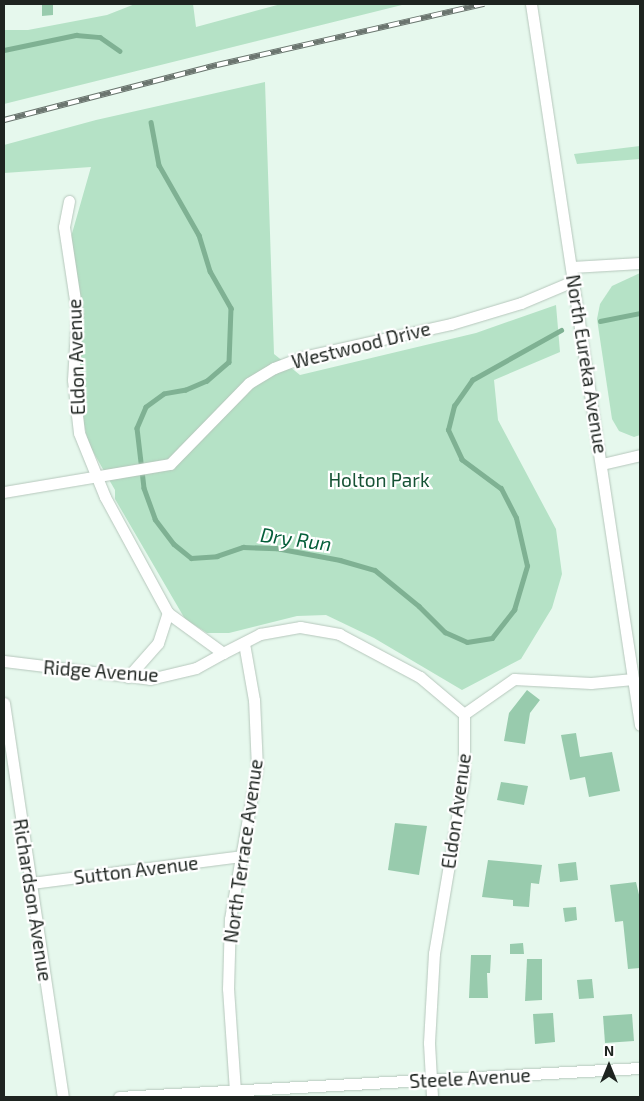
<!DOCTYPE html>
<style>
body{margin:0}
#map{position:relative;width:644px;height:1101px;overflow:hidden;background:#e6f8ed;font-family:"Exo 2",sans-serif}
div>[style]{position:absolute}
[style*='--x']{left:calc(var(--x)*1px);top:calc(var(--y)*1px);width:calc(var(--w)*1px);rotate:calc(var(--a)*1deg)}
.green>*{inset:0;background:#b5e2c6}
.stream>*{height:4.5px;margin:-2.25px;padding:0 2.25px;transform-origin:2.25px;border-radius:2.25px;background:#7fb193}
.building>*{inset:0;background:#98cbad}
.roads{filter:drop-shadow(0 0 1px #b6c7bc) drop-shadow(0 0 1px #b6c7bc)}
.street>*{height:11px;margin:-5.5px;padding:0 5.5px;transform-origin:5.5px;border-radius:5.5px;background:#fff}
.rail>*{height:5.5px;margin-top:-2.75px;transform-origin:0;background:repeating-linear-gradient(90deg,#fff 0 11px,#6b756f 0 22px);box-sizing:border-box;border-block:1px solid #6b756f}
span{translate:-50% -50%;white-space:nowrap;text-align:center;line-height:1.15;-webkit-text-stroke:4.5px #fff;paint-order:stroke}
.street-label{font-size:19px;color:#1e2420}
.park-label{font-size:19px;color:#165235}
.water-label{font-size:20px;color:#045e39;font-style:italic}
.frame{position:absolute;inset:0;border:5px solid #1e2420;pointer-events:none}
.north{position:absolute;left:584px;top:1041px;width:50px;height:50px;-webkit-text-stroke:4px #fff;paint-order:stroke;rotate:0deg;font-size:14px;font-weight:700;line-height:20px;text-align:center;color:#1e2420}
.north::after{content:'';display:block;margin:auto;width:18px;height:22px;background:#1e2420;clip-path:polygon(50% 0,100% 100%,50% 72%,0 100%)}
</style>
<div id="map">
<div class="green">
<div style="clip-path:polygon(135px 4px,193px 4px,196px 27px,281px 4px,406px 4px,4px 104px,4px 30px,28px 30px,107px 15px)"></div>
<div style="clip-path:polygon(265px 82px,274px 354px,300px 375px,476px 333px,556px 305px,560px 352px,494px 380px,498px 420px,556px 529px,562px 574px,552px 608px,521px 659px,462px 690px,374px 638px,326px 615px,297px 616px,229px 633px,207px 633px,185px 619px,115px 499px,115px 490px,88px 443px,78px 395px,83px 320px,71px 237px,91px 167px,4px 173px,4px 145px,96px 120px)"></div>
<div style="clip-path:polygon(640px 146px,640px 159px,577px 164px,574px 154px)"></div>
<div style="clip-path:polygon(640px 273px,640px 435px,634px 437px,619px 431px,612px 419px,597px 319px,600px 304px,612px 286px)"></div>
</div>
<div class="stream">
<div style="--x:4;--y:50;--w:74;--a:-11.8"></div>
<div style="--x:76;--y:35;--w:24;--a:5"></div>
<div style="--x:100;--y:37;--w:24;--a:35"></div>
<div style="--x:151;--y:122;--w:44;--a:79.5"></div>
<div style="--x:159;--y:165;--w:81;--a:60.3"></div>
<div style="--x:199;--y:235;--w:38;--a:73"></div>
<div style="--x:210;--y:271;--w:43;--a:60.4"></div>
<div style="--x:231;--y:308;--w:54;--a:92.1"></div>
<div style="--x:229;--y:362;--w:29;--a:139"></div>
<div style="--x:207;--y:381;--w:23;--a:157"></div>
<div style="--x:186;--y:390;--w:22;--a:170"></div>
<div style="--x:164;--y:394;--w:22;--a:144"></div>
<div style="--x:146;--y:407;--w:23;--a:113"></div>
<div style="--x:137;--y:428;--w:60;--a:83.3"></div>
<div style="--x:144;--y:488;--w:33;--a:70"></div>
<div style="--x:155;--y:519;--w:31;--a:53"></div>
<div style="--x:174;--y:544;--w:22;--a:39"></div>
<div style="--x:191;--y:558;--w:26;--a:-4"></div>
<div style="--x:217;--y:556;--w:28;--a:-19"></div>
<div style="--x:243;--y:547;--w:33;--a:2"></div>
<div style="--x:276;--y:548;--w:65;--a:10.6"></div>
<div style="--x:340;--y:560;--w:36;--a:16"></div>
<div style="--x:375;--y:570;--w:57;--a:39.3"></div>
<div style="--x:419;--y:606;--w:37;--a:45"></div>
<div style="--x:445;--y:632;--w:24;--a:24"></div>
<div style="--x:467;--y:642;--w:25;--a:-9"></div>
<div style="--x:492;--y:638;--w:36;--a:-52"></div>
<div style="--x:514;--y:610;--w:46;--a:-73.5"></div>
<div style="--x:527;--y:566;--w:49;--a:-102.9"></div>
<div style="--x:516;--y:518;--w:33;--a:-117"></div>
<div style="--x:501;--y:489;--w:49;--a:-143.4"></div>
<div style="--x:462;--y:460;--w:33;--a:-115"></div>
<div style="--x:448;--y:430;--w:25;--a:-76"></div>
<div style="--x:454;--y:406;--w:32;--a:-55"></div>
<div style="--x:472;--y:380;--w:102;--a:-29.3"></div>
<div style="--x:600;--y:321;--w:41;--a:-11.3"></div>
</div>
<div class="building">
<div style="clip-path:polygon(42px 4px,53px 4px,53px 15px,42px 16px)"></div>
<div style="clip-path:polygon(527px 690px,540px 700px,530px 713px,525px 744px,504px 741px,509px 713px)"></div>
<div style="clip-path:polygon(576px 733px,580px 757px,612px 752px,620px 791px,589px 797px,585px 777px,570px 780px,561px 735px)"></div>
<div style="clip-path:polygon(501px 782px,528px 786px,524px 805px,497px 800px)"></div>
<div style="clip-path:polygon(395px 823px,427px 826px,419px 875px,388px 870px)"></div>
<div style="clip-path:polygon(488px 860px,542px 865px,539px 884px,531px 883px,529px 907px,513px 906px,513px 900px,482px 897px)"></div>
<div style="clip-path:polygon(576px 862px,578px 880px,560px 882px,558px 864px)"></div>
<div style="clip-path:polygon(636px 882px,640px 899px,640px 968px,628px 969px,623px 921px,615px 922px,610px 885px)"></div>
<div style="clip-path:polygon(576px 907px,577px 920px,565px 922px,563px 908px)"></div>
<div style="clip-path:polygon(523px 943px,524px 954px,510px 954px,510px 944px)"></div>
<div style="clip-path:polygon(471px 955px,491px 955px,490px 973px,487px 973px,488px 998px,469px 998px)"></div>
<div style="clip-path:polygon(527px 959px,542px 959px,542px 1000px,525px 1001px)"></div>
<div style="clip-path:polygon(592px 979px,594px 998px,579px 999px,577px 980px)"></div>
<div style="clip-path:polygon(553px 1013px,555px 1042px,535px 1044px,533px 1014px)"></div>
<div style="clip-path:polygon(632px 1014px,634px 1041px,605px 1043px,603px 1016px)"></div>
</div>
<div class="roads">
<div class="street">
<div style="--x:531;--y:4;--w:729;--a:81.4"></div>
<div style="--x:69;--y:201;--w:26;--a:101"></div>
<div style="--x:64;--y:227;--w:87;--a:81.4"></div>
<div style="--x:77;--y:313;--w:67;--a:93.4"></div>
<div style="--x:73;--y:380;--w:53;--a:83.5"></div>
<div style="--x:79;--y:433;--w:69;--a:67.9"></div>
<div style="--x:105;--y:497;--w:132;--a:61.5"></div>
<div style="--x:168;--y:613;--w:68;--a:36"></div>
<div style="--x:223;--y:653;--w:42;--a:-27.2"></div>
<div style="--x:260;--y:634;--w:41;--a:-9.9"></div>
<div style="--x:300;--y:627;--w:40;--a:10"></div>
<div style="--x:339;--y:634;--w:92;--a:28"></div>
<div style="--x:420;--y:677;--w:57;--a:40.1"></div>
<div style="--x:464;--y:714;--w:62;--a:90"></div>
<div style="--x:464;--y:776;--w:180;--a:99.6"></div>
<div style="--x:434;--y:953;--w:90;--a:93.2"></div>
<div style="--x:429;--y:1043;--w:54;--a:86.8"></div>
<div style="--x:572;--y:267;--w:68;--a:-3.4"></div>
<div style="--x:602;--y:464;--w:39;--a:-13"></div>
<div style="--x:4;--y:492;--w:168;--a:-9.6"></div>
<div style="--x:170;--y:464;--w:113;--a:-45.7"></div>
<div style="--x:249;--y:383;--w:29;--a:-31"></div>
<div style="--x:274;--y:368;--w:30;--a:-21"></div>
<div style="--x:302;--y:357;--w:153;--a:-12.5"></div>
<div style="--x:451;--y:324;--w:73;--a:-16.7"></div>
<div style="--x:521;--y:303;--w:56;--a:-22.9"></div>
<div style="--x:4;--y:661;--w:147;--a:7"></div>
<div style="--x:150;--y:679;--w:47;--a:-13.4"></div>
<div style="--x:196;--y:668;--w:31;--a:-29"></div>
<div style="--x:128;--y:677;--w:45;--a:-48.6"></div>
<div style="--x:158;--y:643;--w:32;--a:-72"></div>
<div style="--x:4;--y:703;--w:398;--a:81.5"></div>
<div style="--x:464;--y:714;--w:61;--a:-35"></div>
<div style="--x:514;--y:679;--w:77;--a:3"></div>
<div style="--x:591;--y:683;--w:42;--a:-5.4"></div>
<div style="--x:31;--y:883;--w:212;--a:-7.3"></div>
<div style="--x:235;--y:1091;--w:102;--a:-93.9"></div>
<div style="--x:228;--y:989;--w:70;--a:-88.4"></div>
<div style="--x:230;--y:919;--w:153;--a:-79.9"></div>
<div style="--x:257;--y:768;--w:68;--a:-92.5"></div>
<div style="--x:254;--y:700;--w:58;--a:-100"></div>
<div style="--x:119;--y:1097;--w:522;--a:-3.19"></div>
</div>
</div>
<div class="rail">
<div style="--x:4;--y:120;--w:220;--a:-14.5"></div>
<div style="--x:217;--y:65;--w:274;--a:-12.9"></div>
</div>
<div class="street-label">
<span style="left:361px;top:345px;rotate:-14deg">Westwood Drive</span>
<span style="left:76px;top:357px;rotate:-92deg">Eldon Avenue</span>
<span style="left:587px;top:364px;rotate:81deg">North Eureka Avenue</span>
<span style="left:101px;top:671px;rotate:4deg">Ridge Avenue</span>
<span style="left:456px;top:811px;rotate:-82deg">Eldon Avenue</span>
<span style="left:243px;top:851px;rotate:-82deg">North Terrace Avenue</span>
<span style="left:136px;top:870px;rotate:-7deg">Sutton Avenue</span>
<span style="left:33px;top:900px;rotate:81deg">Richardson Avenue</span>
<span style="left:470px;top:1078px;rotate:-3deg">Steele Avenue</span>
</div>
<div class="park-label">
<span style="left:379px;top:480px">Holton Park</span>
</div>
<div class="water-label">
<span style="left:296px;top:539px;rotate:8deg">Dry Run</span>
</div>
<div class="frame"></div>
<div class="north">N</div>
</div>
